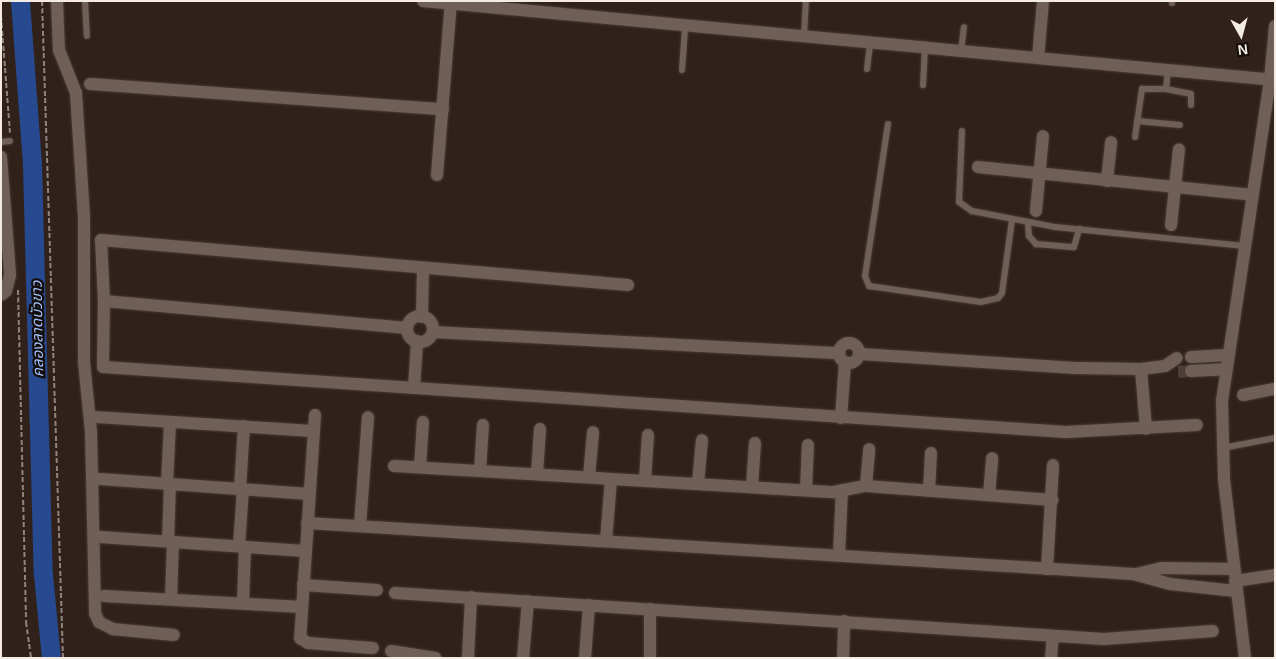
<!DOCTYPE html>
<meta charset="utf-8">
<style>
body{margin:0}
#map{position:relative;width:1276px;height:659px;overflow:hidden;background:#30221b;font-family:Helvetica,"Noto Sans Thai",sans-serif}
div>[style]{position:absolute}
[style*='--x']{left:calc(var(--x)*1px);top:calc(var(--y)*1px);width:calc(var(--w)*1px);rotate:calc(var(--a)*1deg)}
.river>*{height:19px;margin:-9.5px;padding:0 9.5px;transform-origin:9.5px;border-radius:9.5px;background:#26498f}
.street-tunnel>*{height:12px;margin-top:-6px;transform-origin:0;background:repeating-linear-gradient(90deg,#4d4039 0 12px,transparent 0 18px)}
.path>*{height:2px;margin-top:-1px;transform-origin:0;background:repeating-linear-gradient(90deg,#90847e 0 5px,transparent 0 7.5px)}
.roads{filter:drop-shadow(0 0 1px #483d36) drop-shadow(0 0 1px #483d36)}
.lane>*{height:6px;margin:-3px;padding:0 3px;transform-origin:3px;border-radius:3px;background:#6f5f56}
.street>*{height:12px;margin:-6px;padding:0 6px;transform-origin:6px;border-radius:6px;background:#6f5f56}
.street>.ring{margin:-6px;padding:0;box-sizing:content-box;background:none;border:12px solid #6f5f56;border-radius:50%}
span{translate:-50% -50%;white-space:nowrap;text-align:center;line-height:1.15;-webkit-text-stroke:4.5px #140d0a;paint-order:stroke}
.water-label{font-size:15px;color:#a1c2fd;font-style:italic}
.frame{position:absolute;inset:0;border:2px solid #f4ebe5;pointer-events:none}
.north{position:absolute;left:1216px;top:10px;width:50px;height:50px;-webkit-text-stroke:4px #140d0a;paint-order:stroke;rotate:173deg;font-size:14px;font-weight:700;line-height:20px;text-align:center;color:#f4ebe5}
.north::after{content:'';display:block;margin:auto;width:18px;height:22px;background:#f4ebe5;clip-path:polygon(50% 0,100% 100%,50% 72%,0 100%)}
</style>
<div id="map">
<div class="river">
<div style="--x:20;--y:1;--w:164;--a:85.8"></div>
<div style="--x:32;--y:165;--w:409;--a:88.5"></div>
<div style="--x:43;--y:574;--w:84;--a:84.6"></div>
</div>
<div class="street-tunnel">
<div style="--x:1178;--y:372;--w:13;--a:-4"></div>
</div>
<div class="path">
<div style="--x:42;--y:1;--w:657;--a:88.17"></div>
<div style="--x:1;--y:16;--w:117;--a:85.6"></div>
<div style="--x:18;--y:290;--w:332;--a:88.6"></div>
<div style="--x:26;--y:622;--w:36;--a:82"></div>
</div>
<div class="roads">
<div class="lane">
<div style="--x:85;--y:1;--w:35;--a:87"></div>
<div style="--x:1172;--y:3;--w:2;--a:-90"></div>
<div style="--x:804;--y:37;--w:36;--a:-87"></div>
<div style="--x:961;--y:51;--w:24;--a:-83"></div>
<div style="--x:867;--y:69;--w:25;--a:-83"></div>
<div style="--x:682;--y:70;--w:42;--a:-85.9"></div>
<div style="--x:1168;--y:70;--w:19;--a:96"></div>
<div style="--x:1166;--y:89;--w:25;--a:11"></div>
<div style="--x:1191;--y:94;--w:11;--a:90"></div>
<div style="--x:923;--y:85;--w:37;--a:-87"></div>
<div style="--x:1137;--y:121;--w:43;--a:5.3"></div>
<div style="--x:888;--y:124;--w:154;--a:98.6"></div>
<div style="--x:865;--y:276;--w:11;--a:68"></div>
<div style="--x:869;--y:286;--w:113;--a:8.1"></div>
<div style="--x:981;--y:302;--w:17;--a:-13"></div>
<div style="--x:998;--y:298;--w:6;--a:-51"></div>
<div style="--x:1002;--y:293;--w:74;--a:-82.2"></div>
<div style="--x:962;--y:131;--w:71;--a:92.4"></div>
<div style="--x:959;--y:202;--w:16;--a:35"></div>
<div style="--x:972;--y:211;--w:85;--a:10.9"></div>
<div style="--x:1055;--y:227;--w:191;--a:5.7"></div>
<div style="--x:1135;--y:137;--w:49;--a:-81.7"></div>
<div style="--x:1142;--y:89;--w:24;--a:0"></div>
<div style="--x:1;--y:142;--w:9;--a:-6"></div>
<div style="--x:1028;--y:223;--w:13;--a:86"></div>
<div style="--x:1029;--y:236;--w:11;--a:49"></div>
<div style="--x:1036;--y:244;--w:38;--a:5"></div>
<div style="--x:1074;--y:247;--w:19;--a:-74"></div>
<div style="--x:1223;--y:448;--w:53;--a:-10.9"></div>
</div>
<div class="street">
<div style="--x:57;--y:1;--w:49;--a:87.7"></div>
<div style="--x:59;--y:50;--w:46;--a:68.4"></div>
<div style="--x:76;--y:93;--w:125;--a:86.3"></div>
<div style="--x:84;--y:218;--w:144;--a:90"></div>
<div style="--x:84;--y:362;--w:70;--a:84.3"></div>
<div style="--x:91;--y:432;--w:181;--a:88.7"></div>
<div style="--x:95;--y:613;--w:10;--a:66"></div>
<div style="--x:99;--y:622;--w:16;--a:27"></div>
<div style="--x:113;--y:629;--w:61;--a:5.6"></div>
<div style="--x:423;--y:1;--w:856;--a:5.3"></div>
<div style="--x:1038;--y:58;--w:57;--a:-85"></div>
<div style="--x:90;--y:84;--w:354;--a:4.1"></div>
<div style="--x:1;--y:157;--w:118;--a:85.6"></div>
<div style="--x:10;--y:275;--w:16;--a:104"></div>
<div style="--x:6;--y:291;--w:6;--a:141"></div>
<div style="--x:978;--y:167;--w:276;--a:5.8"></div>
<div style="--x:437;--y:175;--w:175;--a:-85.4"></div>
<div style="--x:1107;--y:181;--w:39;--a:-84"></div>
<div style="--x:1036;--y:211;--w:75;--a:-84.7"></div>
<div style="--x:1171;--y:225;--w:76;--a:-84"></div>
<div style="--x:104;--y:301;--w:66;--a:90.9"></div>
<div style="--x:103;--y:367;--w:965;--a:3.86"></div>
<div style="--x:1066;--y:432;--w:131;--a:-3.1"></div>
<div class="ring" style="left:407px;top:316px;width:14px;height:14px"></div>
<div style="--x:422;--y:317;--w:49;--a:-88.8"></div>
<div style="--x:407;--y:328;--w:304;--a:-174.9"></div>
<div style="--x:104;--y:301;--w:61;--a:-92.8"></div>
<div style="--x:101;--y:240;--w:529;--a:4.88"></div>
<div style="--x:433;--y:332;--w:407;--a:3"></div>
<div class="ring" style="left:839px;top:343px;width:8px;height:8px"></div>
<div style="--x:860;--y:354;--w:216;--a:3.7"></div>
<div style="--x:1076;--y:368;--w:65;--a:0.9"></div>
<div style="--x:1141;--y:369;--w:24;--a:-7"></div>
<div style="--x:1165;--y:366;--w:14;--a:-34"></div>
<div style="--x:1191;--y:357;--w:37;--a:-3"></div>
<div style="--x:1141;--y:369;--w:60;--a:85.2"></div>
<div style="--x:1191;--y:371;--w:35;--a:-3"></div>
<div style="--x:414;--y:388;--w:47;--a:-86.3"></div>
<div style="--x:1243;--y:395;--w:33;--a:-11"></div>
<div style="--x:315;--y:415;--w:224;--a:93.8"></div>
<div style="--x:300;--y:638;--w:9;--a:32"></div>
<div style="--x:308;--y:643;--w:65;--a:4.4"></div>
<div style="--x:96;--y:417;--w:218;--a:3.7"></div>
<div style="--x:841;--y:418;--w:56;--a:-85.9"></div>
<div style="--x:394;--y:466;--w:441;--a:3.4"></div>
<div style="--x:834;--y:492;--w:33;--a:-11"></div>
<div style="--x:866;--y:486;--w:187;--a:4.3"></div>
<div style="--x:420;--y:467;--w:45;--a:-86.2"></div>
<div style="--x:480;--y:471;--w:46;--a:-86.3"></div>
<div style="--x:537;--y:474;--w:45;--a:-86.2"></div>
<div style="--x:589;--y:477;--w:45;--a:-84.9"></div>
<div style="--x:100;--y:479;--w:210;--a:4.1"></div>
<div style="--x:645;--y:480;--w:45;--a:-86.2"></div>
<div style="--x:698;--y:483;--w:43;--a:-84.7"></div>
<div style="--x:167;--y:484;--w:62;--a:-87.2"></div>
<div style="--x:866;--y:486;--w:37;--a:-85"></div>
<div style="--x:752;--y:487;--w:44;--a:-86.1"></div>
<div style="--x:240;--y:489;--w:63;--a:-86.4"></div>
<div style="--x:806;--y:490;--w:45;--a:-87.5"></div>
<div style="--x:929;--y:491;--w:38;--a:-87"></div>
<div style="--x:989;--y:495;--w:37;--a:-85"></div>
<div style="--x:307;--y:523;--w:828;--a:3.53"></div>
<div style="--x:1133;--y:574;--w:38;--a:15"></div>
<div style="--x:1170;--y:584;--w:66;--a:6.1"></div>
<div style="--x:360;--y:526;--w:109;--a:-85.8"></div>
<div style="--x:100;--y:537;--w:205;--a:3.9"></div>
<div style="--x:168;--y:541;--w:56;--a:-88"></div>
<div style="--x:606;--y:541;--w:62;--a:-85.4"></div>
<div style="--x:239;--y:546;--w:57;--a:-86"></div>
<div style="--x:839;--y:555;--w:65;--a:-87.4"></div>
<div style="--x:1047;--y:569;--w:104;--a:-86.7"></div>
<div style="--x:1136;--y:574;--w:26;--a:-13"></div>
<div style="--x:1161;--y:568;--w:73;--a:0.8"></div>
<div style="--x:1235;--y:581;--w:40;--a:-8.5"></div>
<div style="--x:303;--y:585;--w:74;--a:3.9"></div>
<div style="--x:395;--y:593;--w:710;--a:3.71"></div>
<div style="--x:1104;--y:639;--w:109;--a:-4.2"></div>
<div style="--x:104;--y:596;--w:198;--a:3.2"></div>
<div style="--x:171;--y:599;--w:57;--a:-88"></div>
<div style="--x:243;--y:603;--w:56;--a:-88"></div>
<div style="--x:391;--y:651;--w:45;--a:9"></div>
<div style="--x:468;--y:658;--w:61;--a:-87.2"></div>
<div style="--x:523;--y:658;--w:57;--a:-85"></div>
<div style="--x:585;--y:658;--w:53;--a:-85.7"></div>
<div style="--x:650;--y:658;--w:49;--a:-90"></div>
<div style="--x:843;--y:658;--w:37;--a:-88"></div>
<div style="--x:1051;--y:658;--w:22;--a:-85"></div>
<div style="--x:1245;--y:658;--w:181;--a:-96.7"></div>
<div style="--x:1224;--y:478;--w:77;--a:-91.5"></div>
<div style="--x:1222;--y:401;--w:325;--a:-81.5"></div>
<div style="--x:1270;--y:80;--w:54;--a:-84.7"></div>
</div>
</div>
<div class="water-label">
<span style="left:37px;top:329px;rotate:-91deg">คลองลาดบัวขาว</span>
</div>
<div class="frame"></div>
<div class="north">N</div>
</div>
